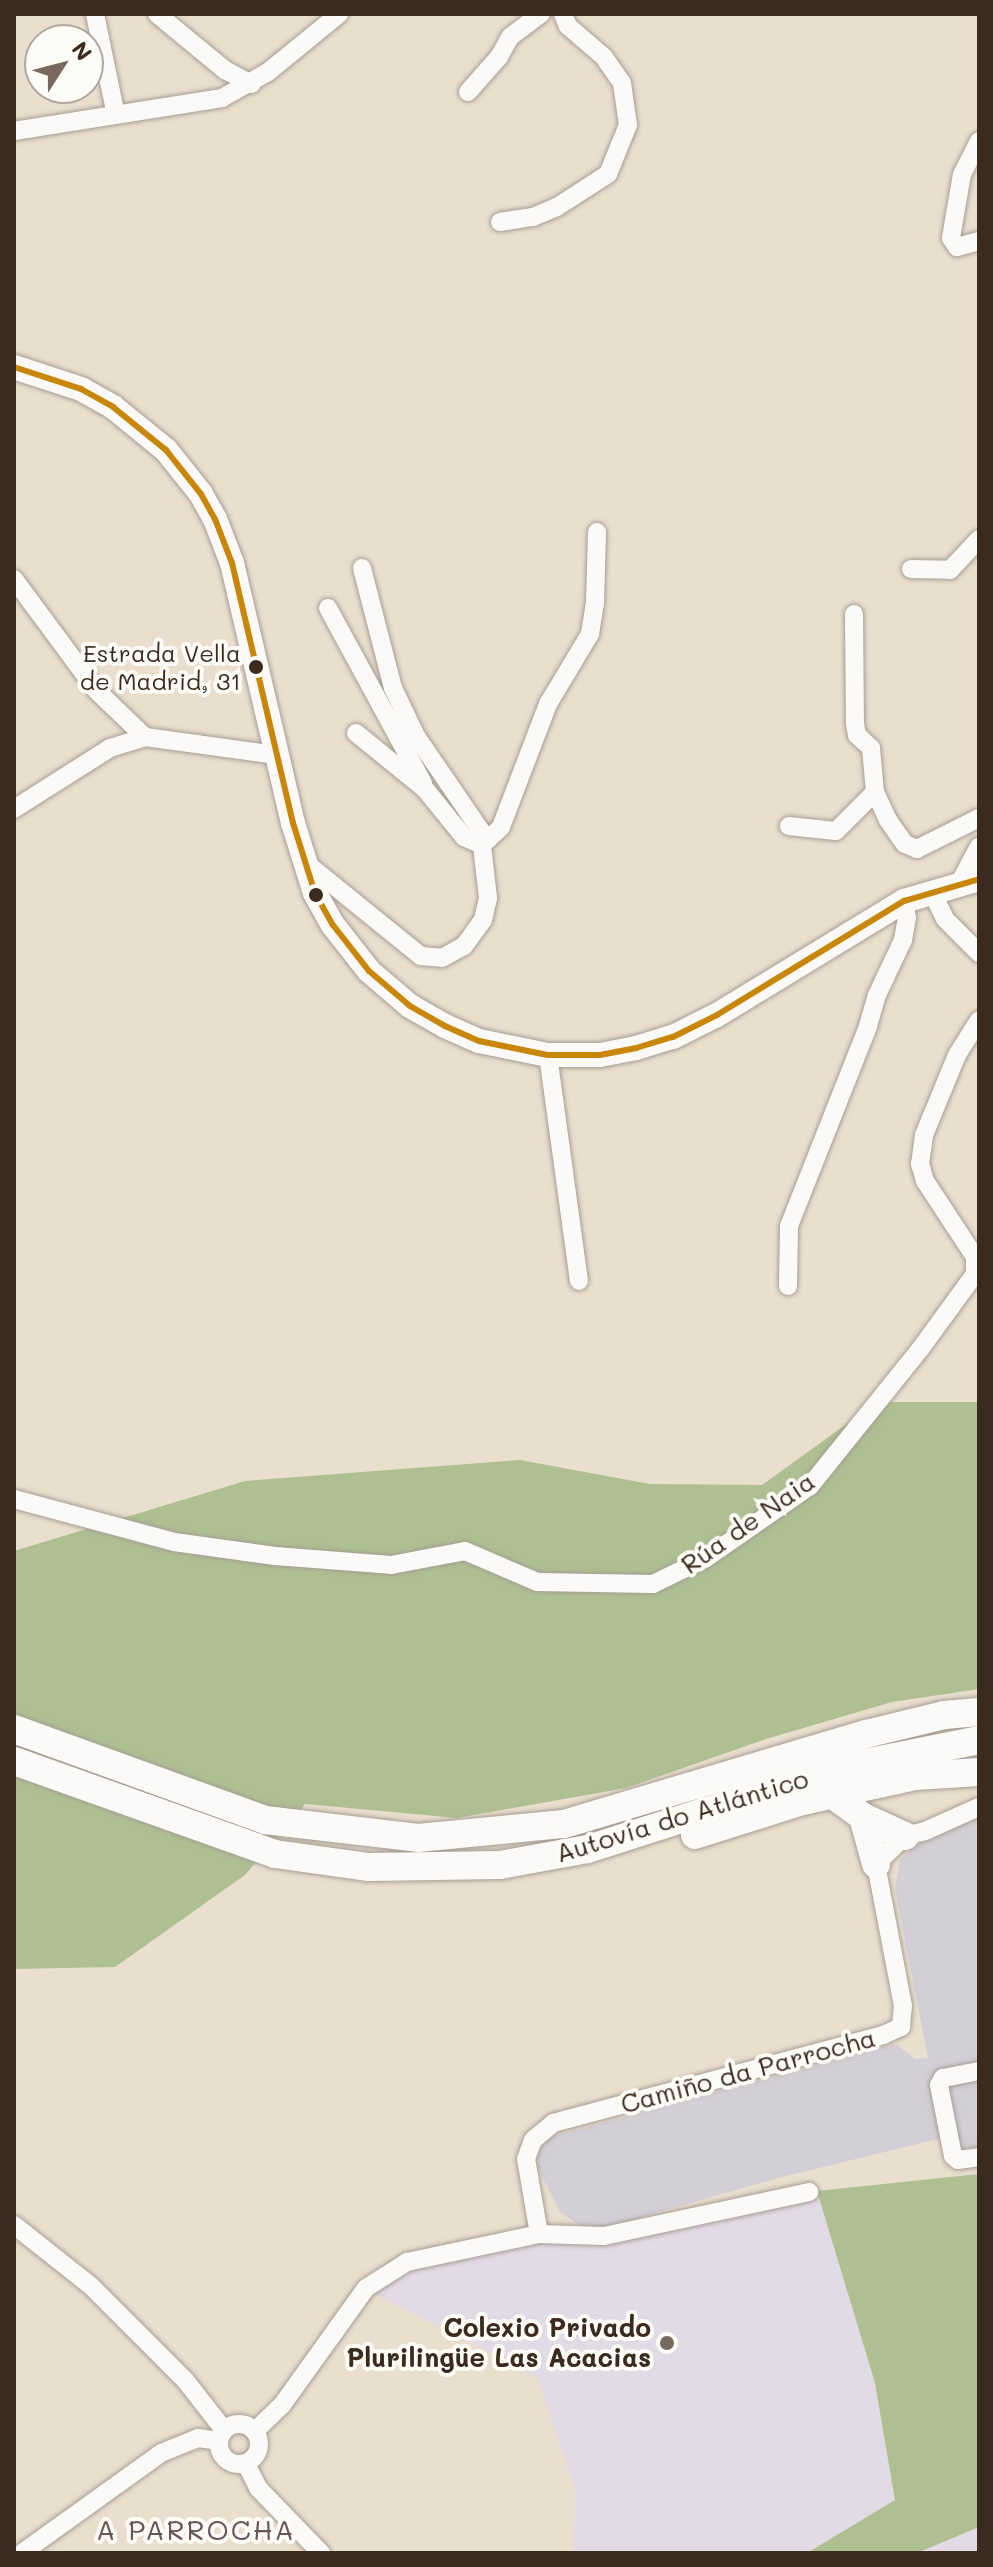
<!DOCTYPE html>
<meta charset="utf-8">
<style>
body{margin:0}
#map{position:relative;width:993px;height:2567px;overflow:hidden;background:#eadece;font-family:Mali,sans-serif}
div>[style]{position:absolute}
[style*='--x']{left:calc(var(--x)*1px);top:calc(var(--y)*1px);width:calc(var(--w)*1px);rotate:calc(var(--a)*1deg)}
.built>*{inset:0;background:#e2dae5}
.industrial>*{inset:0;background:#d3cfd6}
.forest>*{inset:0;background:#aec092}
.roads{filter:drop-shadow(0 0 2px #a79e94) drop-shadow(0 0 2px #a79e94)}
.minor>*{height:18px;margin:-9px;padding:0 9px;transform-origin:9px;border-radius:9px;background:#fcfaf8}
.minor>.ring{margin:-9px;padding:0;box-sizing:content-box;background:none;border:18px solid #fcfaf8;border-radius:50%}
.major>*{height:24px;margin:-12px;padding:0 12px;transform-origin:12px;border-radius:12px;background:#fcfaf8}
.highway>*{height:28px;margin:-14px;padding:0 14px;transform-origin:14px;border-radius:14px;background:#fcfaf8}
.bus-1>*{height:6px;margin:-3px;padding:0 3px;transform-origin:3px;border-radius:3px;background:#c88708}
.dots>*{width:22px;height:22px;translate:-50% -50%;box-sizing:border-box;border:4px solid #fdfcf7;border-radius:50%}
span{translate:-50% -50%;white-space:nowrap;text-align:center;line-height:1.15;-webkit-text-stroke:8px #fdfcf7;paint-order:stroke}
.bus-label{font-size:24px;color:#3b2a1e}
.right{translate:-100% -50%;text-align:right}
.street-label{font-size:26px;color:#3b2a1e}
.poi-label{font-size:26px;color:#3b2a1e;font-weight:700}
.neighbourhood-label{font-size:28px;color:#6a555d;letter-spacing:2px}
.frame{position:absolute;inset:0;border:16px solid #3b2a1e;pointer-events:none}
.north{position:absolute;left:24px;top:24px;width:80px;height:80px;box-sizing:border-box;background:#fdfcf7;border:2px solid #afa8a0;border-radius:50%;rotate:54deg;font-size:22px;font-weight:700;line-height:32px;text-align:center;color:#3b2a1e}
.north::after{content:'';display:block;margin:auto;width:28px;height:36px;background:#78695c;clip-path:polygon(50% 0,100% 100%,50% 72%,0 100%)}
</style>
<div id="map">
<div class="built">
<div style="clip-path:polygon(817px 2191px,875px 2383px,895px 2500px,807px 2553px,573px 2553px,576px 2491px,537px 2377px,366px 2289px,407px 2262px,474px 2246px,604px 2236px)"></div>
<div style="clip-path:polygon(979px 2527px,979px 2553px,917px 2553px)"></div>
</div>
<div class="industrial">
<div style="clip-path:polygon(979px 1815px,979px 2161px,953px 2164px,946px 2137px,778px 2178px,607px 2227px,582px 2227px,560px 2212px,538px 2169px,538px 2153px,550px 2137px,896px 2044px,915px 2059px,928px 2058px,895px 1890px,900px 1859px,929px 1836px)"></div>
</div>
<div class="forest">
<div style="clip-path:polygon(877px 1402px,979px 1402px,979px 1689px,892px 1702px,766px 1739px,626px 1788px,457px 1818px,305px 1804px,245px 1875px,115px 1967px,14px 1969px,14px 1551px,245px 1481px,520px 1460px,650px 1484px,762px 1485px)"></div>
<div style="clip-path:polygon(979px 2174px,979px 2527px,917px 2553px,807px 2553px,895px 2500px,875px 2383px,817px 2191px)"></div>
</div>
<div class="roads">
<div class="minor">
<div style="--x:95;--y:14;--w:103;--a:78.3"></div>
<div style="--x:157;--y:14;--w:88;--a:39.5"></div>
<div style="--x:225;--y:70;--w:30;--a:28"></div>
<div style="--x:468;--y:92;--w:47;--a:-48.5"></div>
<div style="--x:499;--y:57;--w:23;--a:-61"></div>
<div style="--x:510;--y:37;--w:39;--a:-37"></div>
<div style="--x:14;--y:131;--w:211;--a:-9"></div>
<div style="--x:222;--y:98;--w:53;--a:-29.5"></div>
<div style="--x:268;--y:72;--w:92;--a:-39.2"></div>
<div style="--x:979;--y:141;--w:37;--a:117"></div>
<div style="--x:962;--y:174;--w:65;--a:99.8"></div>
<div style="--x:951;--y:238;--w:11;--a:56"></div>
<div style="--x:957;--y:247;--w:23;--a:-15"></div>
<div style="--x:500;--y:222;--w:33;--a:-9"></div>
<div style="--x:533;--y:217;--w:26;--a:-23"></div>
<div style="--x:557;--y:207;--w:61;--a:-32.9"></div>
<div style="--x:608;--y:174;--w:53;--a:-67.8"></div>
<div style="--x:628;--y:125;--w:42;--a:-98.1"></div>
<div style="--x:622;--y:83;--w:32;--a:-125"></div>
<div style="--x:604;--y:57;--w:48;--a:-139.3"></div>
<div style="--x:568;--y:26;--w:13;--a:-113"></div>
<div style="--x:911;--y:569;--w:39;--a:1"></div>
<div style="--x:950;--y:570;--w:42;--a:-46.9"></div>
<div style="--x:14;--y:579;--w:139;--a:53.5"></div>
<div style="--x:97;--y:691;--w:66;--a:43.8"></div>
<div style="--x:328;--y:608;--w:199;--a:61.5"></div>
<div style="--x:854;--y:614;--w:109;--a:89.5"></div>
<div style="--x:855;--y:723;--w:12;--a:81"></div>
<div style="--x:857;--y:735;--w:19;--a:43"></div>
<div style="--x:871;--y:748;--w:44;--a:84.8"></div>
<div style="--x:356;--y:733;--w:89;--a:39.1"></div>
<div style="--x:425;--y:789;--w:62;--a:50.9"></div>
<div style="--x:464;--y:837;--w:20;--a:24"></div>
<div style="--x:482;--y:845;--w:14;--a:-94"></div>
<div style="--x:481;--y:831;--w:115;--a:-124.4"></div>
<div style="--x:416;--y:736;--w:53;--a:-115.6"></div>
<div style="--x:393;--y:688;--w:124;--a:-104.5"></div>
<div style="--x:14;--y:809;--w:114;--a:-32.4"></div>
<div style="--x:110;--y:748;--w:37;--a:-17"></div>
<div style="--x:145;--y:737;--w:132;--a:7.8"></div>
<div style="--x:789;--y:826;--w:47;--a:6.1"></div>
<div style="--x:836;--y:831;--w:55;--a:-45"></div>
<div style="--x:875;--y:792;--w:31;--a:65"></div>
<div style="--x:888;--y:820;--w:29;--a:55"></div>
<div style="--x:905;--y:844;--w:13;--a:23"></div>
<div style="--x:917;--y:849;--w:69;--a:-26.6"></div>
<div style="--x:306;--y:863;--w:148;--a:39"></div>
<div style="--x:421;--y:956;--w:21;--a:5"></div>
<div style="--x:442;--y:958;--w:25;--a:-29"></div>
<div style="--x:464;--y:946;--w:32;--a:-54"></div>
<div style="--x:483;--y:920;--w:23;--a:-77"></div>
<div style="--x:488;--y:898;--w:53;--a:-96.5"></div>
<div style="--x:482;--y:845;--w:26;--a:-43"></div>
<div style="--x:501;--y:827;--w:132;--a:-69.1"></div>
<div style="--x:548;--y:704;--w:82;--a:-59"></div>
<div style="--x:590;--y:634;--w:30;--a:-81"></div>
<div style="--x:595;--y:604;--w:72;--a:-88.4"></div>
<div style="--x:960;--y:882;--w:40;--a:-62"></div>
<div style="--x:931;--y:890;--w:32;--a:64"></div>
<div style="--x:945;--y:919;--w:48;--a:45"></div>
<div style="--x:548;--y:1055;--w:228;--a:82.2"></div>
<div style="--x:788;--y:1286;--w:60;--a:-89"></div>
<div style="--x:789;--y:1226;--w:215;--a:-68.4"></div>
<div style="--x:868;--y:1026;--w:32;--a:-74"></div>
<div style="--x:877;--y:995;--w:61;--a:-64.7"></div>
<div style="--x:903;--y:940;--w:22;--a:-80"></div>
<div style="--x:907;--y:918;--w:17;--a:-100"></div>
<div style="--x:14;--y:1499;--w:166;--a:15"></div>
<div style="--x:174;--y:1542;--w:102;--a:7.9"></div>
<div style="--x:275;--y:1556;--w:116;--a:4.4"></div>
<div style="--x:391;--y:1565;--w:75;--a:-10.7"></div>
<div style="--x:465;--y:1551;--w:78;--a:23.3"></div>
<div style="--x:537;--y:1582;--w:116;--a:1"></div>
<div style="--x:653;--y:1584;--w:59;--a:-26.1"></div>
<div style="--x:706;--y:1558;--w:126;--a:-34.7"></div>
<div style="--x:810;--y:1486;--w:177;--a:-51.2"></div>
<div style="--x:921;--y:1348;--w:92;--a:-53.9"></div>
<div style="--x:975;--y:1274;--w:17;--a:-90"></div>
<div style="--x:975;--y:1257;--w:91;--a:-123.3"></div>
<div style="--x:925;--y:1181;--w:18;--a:-106"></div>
<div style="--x:920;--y:1164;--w:29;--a:-82"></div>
<div style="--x:924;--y:1135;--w:87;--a:-67.6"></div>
<div style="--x:957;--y:1055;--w:41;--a:-57.8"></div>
<div style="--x:979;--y:2071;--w:37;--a:169"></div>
<div style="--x:943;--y:2078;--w:8;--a:120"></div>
<div style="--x:939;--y:2085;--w:72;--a:78.8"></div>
<div style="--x:953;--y:2156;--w:6;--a:39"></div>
<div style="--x:958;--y:2160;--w:21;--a:-8"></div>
<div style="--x:14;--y:2225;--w:98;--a:38.4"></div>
<div style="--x:91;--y:2286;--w:133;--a:45"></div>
<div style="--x:185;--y:2380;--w:63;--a:52"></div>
<div style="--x:539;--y:2234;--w:65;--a:1.8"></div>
<div style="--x:604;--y:2236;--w:210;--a:-12.1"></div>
<div class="ring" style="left:219px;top:2424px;width:22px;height:22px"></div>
<div style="--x:255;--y:2431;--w:37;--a:-44"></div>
<div style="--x:282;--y:2405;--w:144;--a:-54.3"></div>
<div style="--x:366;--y:2288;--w:49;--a:-32.4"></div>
<div style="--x:407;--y:2262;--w:135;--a:-12"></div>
<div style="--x:539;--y:2234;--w:76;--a:-99.8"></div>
<div style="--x:526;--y:2159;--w:20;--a:-70"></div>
<div style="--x:533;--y:2140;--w:26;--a:-40"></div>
<div style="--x:553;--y:2123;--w:342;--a:-14.9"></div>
<div style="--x:883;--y:2035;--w:20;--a:-24"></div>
<div style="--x:901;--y:2027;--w:21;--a:-85"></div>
<div style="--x:903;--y:2006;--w:145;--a:-100.8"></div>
<div style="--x:876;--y:1864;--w:40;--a:-44"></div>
<div style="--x:905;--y:1836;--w:21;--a:-14"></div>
<div style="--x:925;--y:1831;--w:59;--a:-24"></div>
<div style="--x:246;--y:2464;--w:27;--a:63"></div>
<div style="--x:258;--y:2488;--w:91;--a:45.9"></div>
<div style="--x:22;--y:2553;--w:171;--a:-35.7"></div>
<div style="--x:161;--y:2453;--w:40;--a:-22"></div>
<div style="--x:198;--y:2438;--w:21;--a:8"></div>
</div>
<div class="major">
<div style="--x:14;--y:367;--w:71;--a:18.2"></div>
<div style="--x:81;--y:389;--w:37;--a:29"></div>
<div style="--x:113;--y:407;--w:68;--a:39.1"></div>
<div style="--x:166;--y:450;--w:56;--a:51.5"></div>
<div style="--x:201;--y:494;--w:29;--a:61"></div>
<div style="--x:215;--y:519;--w:47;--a:68.9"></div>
<div style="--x:232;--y:563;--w:267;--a:76.8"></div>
<div style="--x:293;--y:823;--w:73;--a:72.6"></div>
<div style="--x:315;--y:893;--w:37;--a:61"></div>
<div style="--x:333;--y:925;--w:58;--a:52"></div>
<div style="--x:369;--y:971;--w:54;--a:40.5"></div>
<div style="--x:410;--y:1006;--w:40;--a:29.7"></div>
<div style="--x:445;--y:1026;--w:37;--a:24"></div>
<div style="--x:479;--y:1041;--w:70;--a:11.5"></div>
<div style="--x:548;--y:1055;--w:52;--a:0"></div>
<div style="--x:600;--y:1055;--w:37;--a:-11"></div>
<div style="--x:636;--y:1048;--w:39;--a:-17"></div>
<div style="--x:673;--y:1037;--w:49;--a:-26.6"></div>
<div style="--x:717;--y:1015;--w:219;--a:-31.4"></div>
<div style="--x:904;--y:901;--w:78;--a:-16.3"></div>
</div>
<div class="highway">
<div style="--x:14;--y:1729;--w:267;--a:19.9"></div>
<div style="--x:265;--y:1820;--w:154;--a:6.7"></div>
<div style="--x:418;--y:1838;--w:147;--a:-5.5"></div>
<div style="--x:564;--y:1824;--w:315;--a:-16.6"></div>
<div style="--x:866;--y:1734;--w:80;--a:-13.7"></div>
<div style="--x:944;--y:1715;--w:35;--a:-5"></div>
<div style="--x:14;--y:1761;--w:277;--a:19.6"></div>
<div style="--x:275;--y:1854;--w:95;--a:7.9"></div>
<div style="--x:369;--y:1867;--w:131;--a:-0.9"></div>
<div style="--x:500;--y:1865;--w:89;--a:-10.3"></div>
<div style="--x:588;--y:1849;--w:265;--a:-17.8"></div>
<div style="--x:840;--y:1768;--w:142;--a:-11.4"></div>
<div style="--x:833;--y:1795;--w:37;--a:36"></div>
<div style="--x:863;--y:1817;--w:46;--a:24.3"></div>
<div style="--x:863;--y:1817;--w:49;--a:74.5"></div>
<div style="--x:695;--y:1835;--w:113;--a:-17.5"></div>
<div style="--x:803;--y:1801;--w:73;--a:-12.7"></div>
<div style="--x:874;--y:1785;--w:42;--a:-12.4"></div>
<div style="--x:915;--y:1776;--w:64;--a:-3.6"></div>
</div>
</div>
<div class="bus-1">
<div style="--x:14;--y:367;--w:71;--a:18.2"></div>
<div style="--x:81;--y:389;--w:37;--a:29"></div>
<div style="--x:113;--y:407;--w:68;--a:39.1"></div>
<div style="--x:166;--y:450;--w:56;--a:51.5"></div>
<div style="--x:201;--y:494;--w:29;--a:61"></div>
<div style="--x:215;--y:519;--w:47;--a:68.9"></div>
<div style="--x:232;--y:563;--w:267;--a:76.8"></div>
<div style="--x:293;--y:823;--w:73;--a:72.6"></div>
<div style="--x:315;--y:893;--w:37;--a:61"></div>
<div style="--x:333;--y:925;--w:58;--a:52"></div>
<div style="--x:369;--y:971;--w:54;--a:40.5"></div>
<div style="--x:410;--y:1006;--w:40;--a:29.7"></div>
<div style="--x:445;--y:1026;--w:37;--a:24"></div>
<div style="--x:479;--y:1041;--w:70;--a:11.5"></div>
<div style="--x:548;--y:1055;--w:52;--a:0"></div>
<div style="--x:600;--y:1055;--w:37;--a:-11"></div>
<div style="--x:636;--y:1048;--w:39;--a:-17"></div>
<div style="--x:673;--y:1037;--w:49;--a:-26.6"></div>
<div style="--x:717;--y:1015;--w:219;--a:-31.4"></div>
<div style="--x:904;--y:901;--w:78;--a:-16.3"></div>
</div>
<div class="dots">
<div style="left:256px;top:667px;background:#3b2a1e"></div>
<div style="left:316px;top:895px;background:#3b2a1e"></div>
<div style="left:667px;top:2343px;background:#78695c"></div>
</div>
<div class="bus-label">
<span class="right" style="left:241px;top:667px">Estrada Vella<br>de Madrid, 31</span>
</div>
<div class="street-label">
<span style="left:748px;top:1523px;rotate:-35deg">Rúa de Naia</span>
<span style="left:682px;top:1816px;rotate:-17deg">Autovía do Atlántico</span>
<span style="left:748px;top:2071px;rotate:-15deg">Camiño da Parrocha</span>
</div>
<div class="poi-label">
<span class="right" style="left:651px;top:2343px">Colexio Privado<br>Plurilingüe Las Acacias</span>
</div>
<div class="neighbourhood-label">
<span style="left:196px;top:2529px">A PARROCHA</span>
</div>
<div class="frame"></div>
<div class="north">N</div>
</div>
